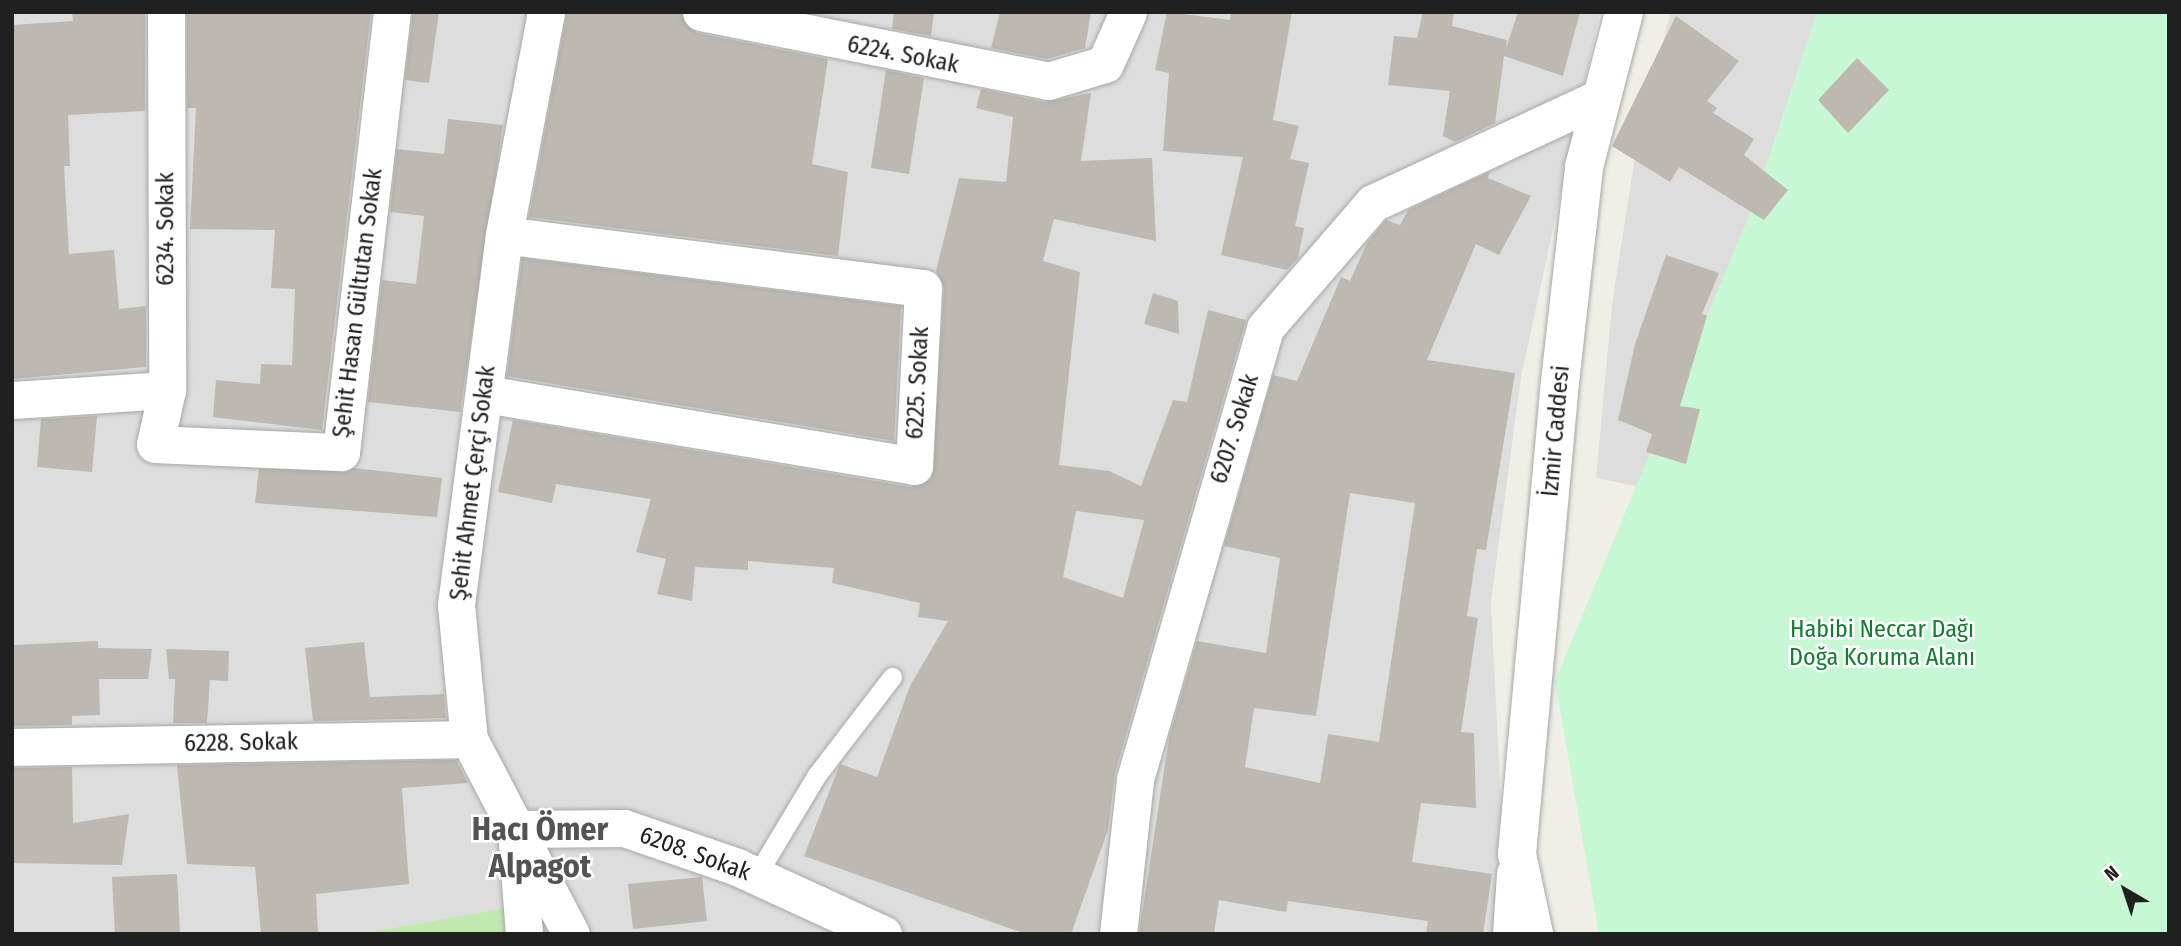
<!DOCTYPE html>
<meta charset="utf-8">
<style>
body{margin:0}
#map{position:relative;width:2181px;height:946px;overflow:hidden;background:#f0efe7;font-family:"Fira Sans Condensed",sans-serif}
div>[style]{position:absolute}
[style*='--x']{left:calc(var(--x)*1px);top:calc(var(--y)*1px);width:calc(var(--w)*1px);rotate:calc(var(--a)*1deg)}
.residential>*{inset:0;background:#dedddd}
.grass>*{inset:0;background:#c0e9af}
.park>*{inset:0;background:#c6f8d4}
.building>*{inset:0;background:#bdb8b0}
.roads{filter:drop-shadow(0 0 2px #a7a7a7) drop-shadow(0 0 2px #a7a7a7)}
.service>*{height:19px;margin:-9.5px;padding:0 9.5px;transform-origin:9.5px;border-radius:9.5px;background:#fff}
.minor>*{height:37px;margin:-18.5px;padding:0 18.5px;transform-origin:18.5px;border-radius:18.5px;background:#fff}
.tertiary>*{height:38px;margin:-19px;padding:0 19px;transform-origin:19px;border-radius:19px;background:#fff}
span{translate:-50% -50%;white-space:nowrap;text-align:center;line-height:1.15;-webkit-text-stroke:5px #fff;paint-order:stroke}
.street-label{font-size:24px;color:#202020}
.park-label{font-size:24px;color:#0f7e2d}
.district-label{font-size:32px;color:#535353;font-weight:700}
.frame{position:absolute;inset:0;border:14px solid #202020;pointer-events:none}
.north{position:absolute;left:2090px;top:855px;width:70px;height:70px;-webkit-text-stroke:5px #fff;paint-order:stroke;rotate:321deg;font-size:19px;font-weight:700;line-height:28px;text-align:center;color:#202020}
.north::after{content:'';display:block;margin:auto;width:24px;height:32px;background:#202020;clip-path:polygon(50% 0,100% 100%,50% 72%,0 100%)}
</style>
<div id="map">
<div class="residential">
<div style="clip-path:polygon(12px 12px,1600px 12px,1521px 377px,1491px 602px,1504px 865px,1498px 934px,560px 934px,572px 896px,359px 934px,12px 934px)"></div>
<div style="clip-path:polygon(1671px 12px,1842px 12px,1670px 493px,1596px 478px,1612px 304px,1640px 125px)"></div>
</div>
<div class="grass">
<div style="clip-path:polygon(572px 896px,560px 934px,359px 934px)"></div>
</div>
<div class="park">
<div style="clip-path:polygon(1817px 12px,2169px 12px,2169px 934px,1599px 934px,1555px 681px,1752px 208px)"></div>
</div>
<div class="building">
<div style="clip-path:polygon(72px 12px,145px 12px,145px 111px,68px 115px,70px 166px,64px 166px,69px 254px,114px 250px,119px 309px,146px 306px,146px 367px,12px 379px,12px 25px,73px 21px)"></div>
<div style="clip-path:polygon(224px 12px,371px 12px,322px 430px,213px 417px,216px 380px,260px 384px,261px 364px,292px 365px,295px 289px,271px 288px,275px 230px,190px 229px,196px 108px,187px 108px,187px 13px)"></div>
<div style="clip-path:polygon(413px 12px,439px 12px,429px 83px,405px 80px)"></div>
<div style="clip-path:polygon(567px 12px,681px 12px,697px 33px,828px 59px,812px 164px,848px 172px,838px 256px,529px 217px)"></div>
<div style="clip-path:polygon(894px 12px,934px 12px,931px 36px,892px 29px)"></div>
<div style="clip-path:polygon(1000px 12px,1091px 12px,1085px 48px,1047px 59px,991px 48px)"></div>
<div style="clip-path:polygon(1167px 12px,1230px 20px,1231px 12px,1292px 12px,1273px 120px,1299px 126px,1290px 159px,1309px 163px,1295px 226px,1304px 228px,1298px 258px,1287px 270px,1221px 255px,1243px 157px,1163px 151px,1169px 73px,1155px 70px)"></div>
<div style="clip-path:polygon(1423px 12px,1454px 12px,1452px 26px,1507px 40px,1505px 51px,1518px 12px,1580px 12px,1563px 76px,1504px 56px,1495px 123px,1455px 142px,1443px 136px,1450px 91px,1388px 85px,1394px 36px,1417px 38px)"></div>
<div style="clip-path:polygon(1676px 16px,1739px 61px,1707px 101px,1717px 108px,1713px 113px,1754px 139px,1744px 155px,1788px 190px,1764px 220px,1679px 167px,1670px 182px,1612px 146px)"></div>
<div style="clip-path:polygon(1857px 58px,1889px 90px,1848px 133px,1818px 100px)"></div>
<div style="clip-path:polygon(886px 70px,924px 78px,909px 174px,871px 168px)"></div>
<div style="clip-path:polygon(evenodd,981px 89px,1045px 102px,1091px 93px,1081px 161px,1152px 158px,1156px 241px,1054px 219px,1043px 261px,1080px 272px,1059px 465px,1109px 471px,1141px 486px,1173px 400px,1187px 402px,1208px 310px,1246px 320px,1115px 773px,1108px 830px,1071px 934px,1026px 934px,804px 856px,840px 764px,877px 777px,910px 686px,948px 621px,918px 617px,920px 603px,832px 583px,834px 568px,748px 561px,748px 570px,695px 567px,692px 601px,657px 594px,666px 559px,636px 552px,651px 499px,556px 484px,552px 503px,498px 492px,513px 420px,911px 487px,931px 479px,944px 289px,936px 271px,959px 178px,1006px 182px,1013px 117px,976px 108px,981px 89px,1076px 511px,1144px 520px,1123px 598px,1063px 577px,1076px 511px)"></div>
<div style="clip-path:polygon(448px 119px,503px 125px,460px 412px,368px 402px,382px 280px,416px 284px,424px 216px,390px 212px,397px 149px,444px 154px)"></div>
<div style="clip-path:polygon(evenodd,1489px 172px,1488px 178px,1531px 196px,1499px 255px,1476px 244px,1427px 360px,1515px 373px,1486px 550px,1477px 549px,1467px 616px,1478px 618px,1461px 732px,1474px 733px,1476px 808px,1421px 803px,1412px 862px,1492px 874px,1483px 934px,1426px 934px,1428px 921px,1288px 901px,1286px 912px,1219px 900px,1214px 934px,1139px 934px,1169px 738px,1197px 641px,1266px 653px,1280px 558px,1224px 546px,1273px 375px,1297px 381px,1341px 277px,1350px 281px,1367px 243px,1386px 220px,1400px 225px,1408px 210px,1489px 172px,1350px 493px,1415px 503px,1379px 742px,1328px 734px,1320px 783px,1245px 767px,1254px 708px,1316px 716px,1350px 493px)"></div>
<div style="clip-path:polygon(1666px 255px,1719px 273px,1702px 314px,1707px 316px,1680px 406px,1700px 409px,1686px 464px,1646px 452px,1652px 434px,1618px 420px,1635px 344px)"></div>
<div style="clip-path:polygon(522px 258px,901px 306px,894px 441px,507px 376px)"></div>
<div style="clip-path:polygon(1153px 293px,1178px 301px,1179px 334px,1144px 324px)"></div>
<div style="clip-path:polygon(97px 416px,92px 472px,37px 467px,41px 419px)"></div>
<div style="clip-path:polygon(354px 468px,442px 478px,437px 517px,255px 503px,259px 469px)"></div>
<div style="clip-path:polygon(98px 641px,98px 648px,152px 649px,148px 679px,99px 679px,100px 715px,72px 716px,72px 725px,12px 726px,12px 645px)"></div>
<div style="clip-path:polygon(364px 642px,370px 697px,444px 694px,446px 718px,313px 721px,305px 648px)"></div>
<div style="clip-path:polygon(166px 649px,229px 651px,228px 681px,210px 680px,207px 723px,173px 723px,175px 679px,169px 679px)"></div>
<div style="clip-path:polygon(456px 760px,468px 783px,402px 788px,409px 884px,316px 894px,318px 934px,261px 934px,255px 867px,187px 864px,177px 765px)"></div>
<div style="clip-path:polygon(72px 767px,73px 823px,129px 814px,122px 865px,12px 863px,12px 768px)"></div>
<div style="clip-path:polygon(177px 874px,180px 934px,115px 934px,112px 877px)"></div>
<div style="clip-path:polygon(702px 877px,707px 921px,633px 929px,628px 884px)"></div>
</div>
<div class="roads">
<div class="service">
<div style="--x:756;--y:876;--w:117;--a:-59"></div>
<div style="--x:816;--y:776;--w:125;--a:-52.5"></div>
</div>
<div class="minor">
<div style="--x:166;--y:12;--w:378;--a:89.8"></div>
<div style="--x:167;--y:390;--w:55;--a:102.5"></div>
<div style="--x:155;--y:444;--w:186;--a:2.5"></div>
<div style="--x:341;--y:452;--w:443;--a:-83.4"></div>
<div style="--x:546;--y:12;--w:227;--a:100.7"></div>
<div style="--x:504;--y:235;--w:373;--a:97.4"></div>
<div style="--x:456;--y:605;--w:135;--a:84.5"></div>
<div style="--x:469;--y:739;--w:220;--a:62.4"></div>
<div style="--x:701;--y:12;--w:354;--a:11.2"></div>
<div style="--x:1048;--y:81;--w:59;--a:-16.6"></div>
<div style="--x:1105;--y:64;--w:57;--a:-66.1"></div>
<div style="--x:485;--y:394;--w:435;--a:9.5"></div>
<div style="--x:914;--y:466;--w:178;--a:-87.1"></div>
<div style="--x:923;--y:288;--w:422;--a:-172.8"></div>
<div style="--x:12;--y:400;--w:155;--a:-3.7"></div>
<div style="--x:12;--y:747;--w:457;--a:-1"></div>
<div style="--x:524;--y:934;--w:105;--a:-94.4"></div>
<div style="--x:516;--y:829;--w:108;--a:-0.5"></div>
<div style="--x:624;--y:828;--w:120;--a:19"></div>
<div style="--x:737;--y:867;--w:161;--a:24.7"></div>
<div style="--x:1118;--y:934;--w:156;--a:-83.7"></div>
<div style="--x:1135;--y:779;--w:469;--a:-73.9"></div>
<div style="--x:1265;--y:328;--w:165;--a:-49.2"></div>
<div style="--x:1373;--y:203;--w:249;--a:-24.9"></div>
<div style="--x:1511;--y:934;--w:61;--a:-86.2"></div>
</div>
<div class="tertiary">
<div style="--x:1534;--y:934;--w:82;--a:-102"></div>
<div style="--x:1517;--y:854;--w:465;--a:-84.8"></div>
<div style="--x:1559;--y:391;--w:225;--a:-83.6"></div>
<div style="--x:1584;--y:167;--w:160;--a:-75.5"></div>
</div>
</div>
<div class="street-label">
<span style="left:903px;top:55px;rotate:11deg">6224. Sokak</span>
<span style="left:166px;top:229px;rotate:-90deg">6234. Sokak</span>
<span style="left:358px;top:303px;rotate:-83deg">Şehit Hasan Gültutan Sokak</span>
<span style="left:918px;top:383px;rotate:-87deg">6225. Sokak</span>
<span style="left:1235px;top:429px;rotate:-73deg">6207. Sokak</span>
<span style="left:1556px;top:431px;rotate:-85deg">İzmir Caddesi</span>
<span style="left:473px;top:483px;rotate:-83deg">Şehit Ahmet Çerçi Sokak</span>
<span style="left:241px;top:743px;rotate:-1deg">6228. Sokak</span>
<span style="left:695px;top:854px;rotate:20deg">6208. Sokak</span>
</div>
<div class="park-label">
<span style="left:1882px;top:644px">Habibi Neccar Dağı<br>Doğa Koruma Alanı</span>
</div>
<div class="district-label">
<span style="left:540px;top:848px">Hacı Ömer<br>Alpagot</span>
</div>
<div class="frame"></div>
<div class="north">N</div>
</div>
